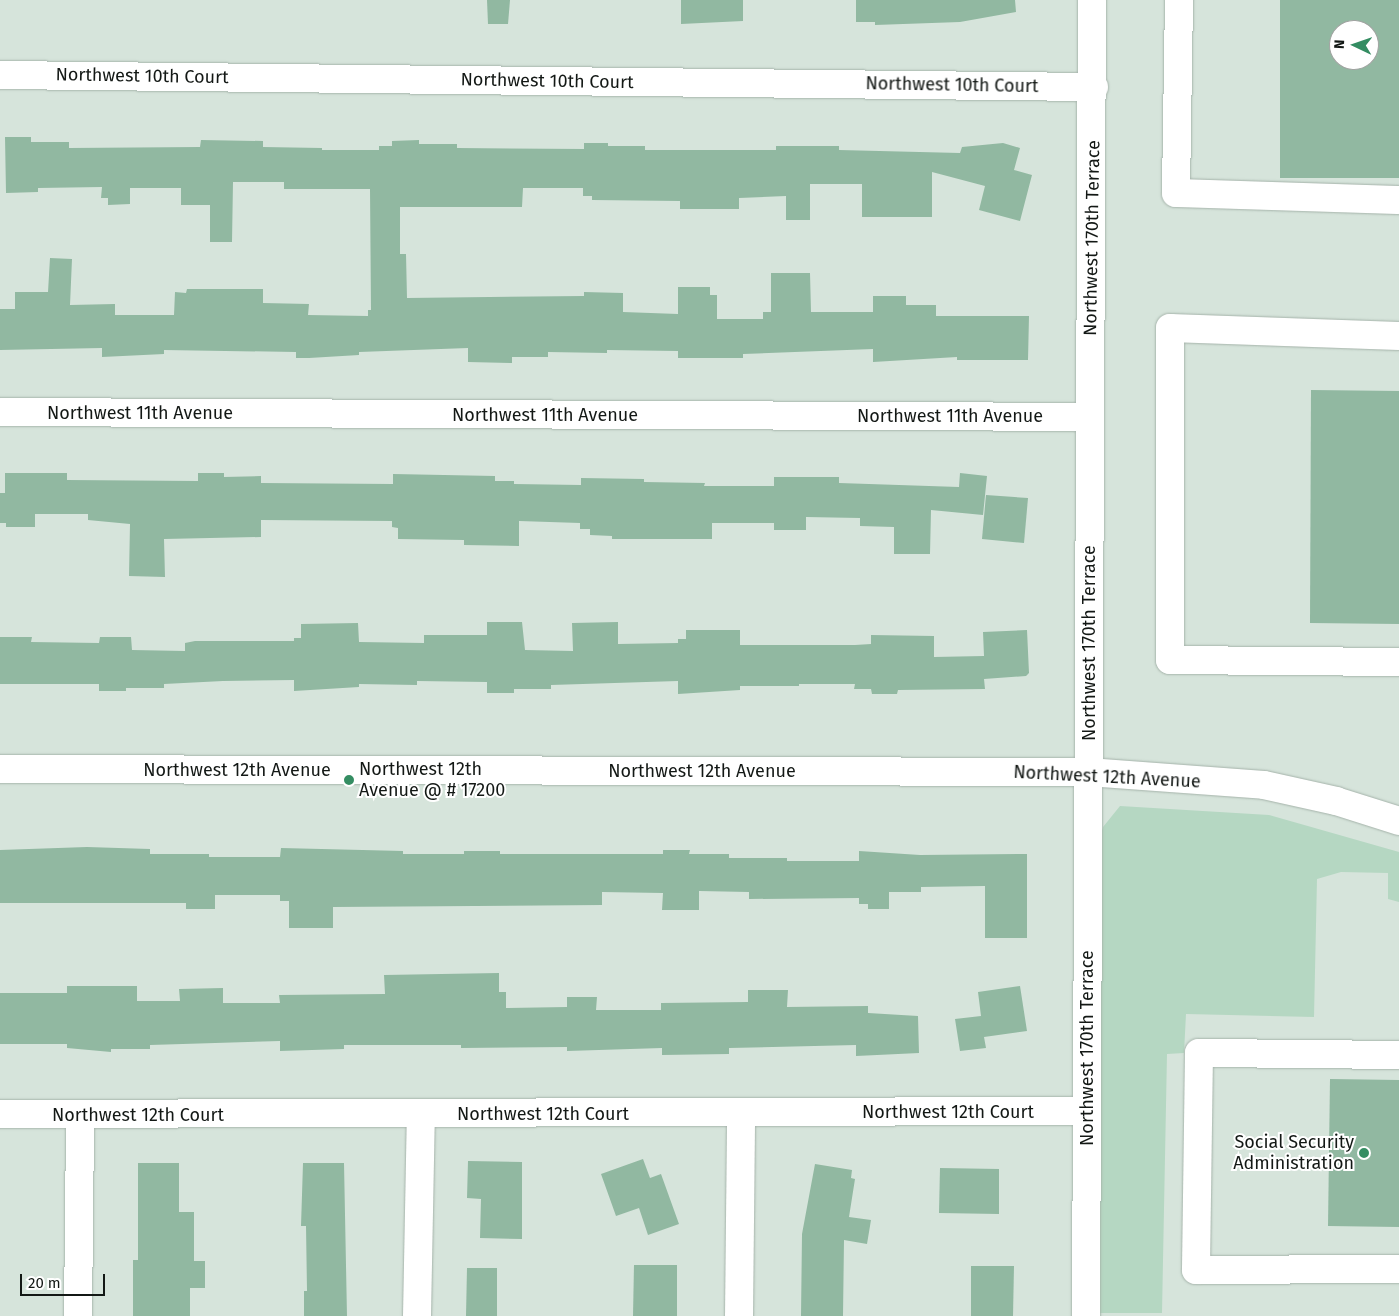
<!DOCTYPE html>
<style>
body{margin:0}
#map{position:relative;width:1399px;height:1316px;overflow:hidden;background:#d6e4db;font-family:"Fira Sans",sans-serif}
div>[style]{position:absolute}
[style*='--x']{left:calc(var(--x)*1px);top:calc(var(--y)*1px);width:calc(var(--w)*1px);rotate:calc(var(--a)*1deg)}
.green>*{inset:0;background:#b5d7c2}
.building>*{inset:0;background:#91b8a1}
.roads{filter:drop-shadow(0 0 1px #a5b3aa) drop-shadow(0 0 1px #a5b3aa)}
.minor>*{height:28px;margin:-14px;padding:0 14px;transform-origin:14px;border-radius:14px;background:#fff}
.dots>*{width:14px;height:14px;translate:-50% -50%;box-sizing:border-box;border:2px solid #fff;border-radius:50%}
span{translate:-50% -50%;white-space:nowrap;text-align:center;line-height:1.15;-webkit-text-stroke:4px #fff;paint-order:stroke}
.street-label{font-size:18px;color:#131815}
.poi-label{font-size:18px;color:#131815}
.left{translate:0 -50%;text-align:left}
.right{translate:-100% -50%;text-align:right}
.north{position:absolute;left:1329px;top:20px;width:50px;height:50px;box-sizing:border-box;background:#fff;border:1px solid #a1a3a1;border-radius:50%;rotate:273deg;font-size:14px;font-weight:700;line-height:20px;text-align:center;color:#131815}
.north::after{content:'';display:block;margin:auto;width:18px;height:22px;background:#348d62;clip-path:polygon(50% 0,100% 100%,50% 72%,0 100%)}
.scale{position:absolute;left:20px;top:1274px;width:85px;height:22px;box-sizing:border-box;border:2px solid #131815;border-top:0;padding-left:6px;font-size:15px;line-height:18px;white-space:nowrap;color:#131815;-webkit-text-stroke:4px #fff;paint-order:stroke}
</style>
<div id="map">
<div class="green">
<div style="clip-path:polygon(1120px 806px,1269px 815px,1399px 852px,1399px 902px,1388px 899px,1388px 873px,1341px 872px,1317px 879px,1314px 1017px,1186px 1014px,1184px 1053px,1167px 1054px,1162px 1313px,1095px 1313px,1099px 842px,1103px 827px)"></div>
</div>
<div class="building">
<div style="clip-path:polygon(487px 0,510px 0,508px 24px,488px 24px)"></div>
<div style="clip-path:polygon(681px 0,743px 0,743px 21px,681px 24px)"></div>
<div style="clip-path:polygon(856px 0,1015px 0,1016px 12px,960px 22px,875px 25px,875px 22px,856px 22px)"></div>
<div style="clip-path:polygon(evenodd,1280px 0,1399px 0,1399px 178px,1280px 178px,1280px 0,1339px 30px,1369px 30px,1369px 60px,1339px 60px,1339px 30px)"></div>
<div style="clip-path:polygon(5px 137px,31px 137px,31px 142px,69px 142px,69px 148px,200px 147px,201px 140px,263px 141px,263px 147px,322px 148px,322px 150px,379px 150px,379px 146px,392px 146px,392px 141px,419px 140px,419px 144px,457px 144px,457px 148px,584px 149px,584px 143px,608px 143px,608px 146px,645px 146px,645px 150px,776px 150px,776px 146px,839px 146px,839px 150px,960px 153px,962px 147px,1003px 143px,1020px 148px,1014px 170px,1032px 175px,1020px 221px,979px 210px,985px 186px,932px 172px,932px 217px,862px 217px,862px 184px,810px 184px,810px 220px,786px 220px,786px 196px,739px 198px,739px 209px,680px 209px,680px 201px,592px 200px,592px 196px,583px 196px,583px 188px,523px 188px,522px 207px,400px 207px,400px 254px,406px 254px,407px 298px,584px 296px,584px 292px,623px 293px,623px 312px,678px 314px,678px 287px,710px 287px,710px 295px,717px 295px,717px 319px,763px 319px,763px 312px,771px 312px,771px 273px,810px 273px,811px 312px,873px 312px,873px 296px,906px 296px,906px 305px,936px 305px,936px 316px,1029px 316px,1028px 360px,957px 360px,957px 357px,873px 362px,873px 349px,743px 354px,743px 358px,678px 358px,678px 351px,607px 350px,607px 353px,548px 352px,548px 357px,512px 357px,512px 363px,468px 362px,468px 348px,359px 352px,359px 355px,309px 358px,296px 358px,296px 352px,164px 350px,164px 354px,102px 357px,102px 348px,0 350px,0 309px,15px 309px,15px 292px,48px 292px,50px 258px,72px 259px,70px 305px,115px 304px,115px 315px,174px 315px,175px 292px,186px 293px,187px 289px,263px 289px,263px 303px,309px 304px,308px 315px,368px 316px,368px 310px,371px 310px,370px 189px,284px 189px,284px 182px,233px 182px,232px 242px,210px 242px,210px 205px,181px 205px,181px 188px,130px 188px,130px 204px,108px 205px,108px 198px,101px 198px,102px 187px,38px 188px,38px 192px,6px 193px)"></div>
<div style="clip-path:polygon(1311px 390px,1399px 391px,1399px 624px,1310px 623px)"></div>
<div style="clip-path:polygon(5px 473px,67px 473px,67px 480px,198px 481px,198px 473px,224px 473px,224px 477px,261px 476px,261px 483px,393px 484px,393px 474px,495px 476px,495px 481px,514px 481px,514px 484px,581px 485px,581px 478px,644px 479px,644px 482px,705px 483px,704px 486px,774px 486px,774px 477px,839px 477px,839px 483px,959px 487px,960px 473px,987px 476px,983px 515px,931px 510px,930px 554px,894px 554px,894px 527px,860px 526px,860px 518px,806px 517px,806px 530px,774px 530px,774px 523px,712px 523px,712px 539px,612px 539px,612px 536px,590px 535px,590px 529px,580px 529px,580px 523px,519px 521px,519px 546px,464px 545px,464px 540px,398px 539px,398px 528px,392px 527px,392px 521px,261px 520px,261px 537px,164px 539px,165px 577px,129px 576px,130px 524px,88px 520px,88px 514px,35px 514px,35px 527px,6px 527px,6px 523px,0 523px,0 493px,5px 493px)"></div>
<div style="clip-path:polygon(986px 495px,1028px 498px,1024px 543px,982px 539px)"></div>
<div style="clip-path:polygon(487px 622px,522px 622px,525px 650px,573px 651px,572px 623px,618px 622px,618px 644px,678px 643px,678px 639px,686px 639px,686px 630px,740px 630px,740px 645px,855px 645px,871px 644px,871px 635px,934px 636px,934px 657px,984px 656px,983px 632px,1027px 630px,1029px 673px,1026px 676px,984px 679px,985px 689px,898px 690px,897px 694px,872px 694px,871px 689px,854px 689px,855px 684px,799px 684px,799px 686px,740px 686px,740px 690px,678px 694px,678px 681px,551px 685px,551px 689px,514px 689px,514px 693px,487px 693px,487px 682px,417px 681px,417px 685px,359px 684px,359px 687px,294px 691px,294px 680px,223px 681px,164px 684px,164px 688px,126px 688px,126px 691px,99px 691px,99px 684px,0 684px,0 637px,32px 637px,31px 642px,99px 643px,100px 637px,131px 637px,132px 650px,185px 651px,185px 643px,195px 641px,294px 641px,294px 638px,301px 638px,301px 624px,358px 623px,359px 642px,424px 643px,424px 635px,487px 635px)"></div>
<div style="clip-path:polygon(87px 847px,150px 849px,150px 854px,209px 854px,209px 857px,280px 857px,281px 848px,403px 851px,403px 854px,464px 854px,464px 851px,500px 851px,500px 854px,663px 854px,663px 850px,690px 850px,689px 854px,729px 854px,729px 858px,787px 858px,787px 861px,859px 861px,859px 851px,920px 855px,1027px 854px,1027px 938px,985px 938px,985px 886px,921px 887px,921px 892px,889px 892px,889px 909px,868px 909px,868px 904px,859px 904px,859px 898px,749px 899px,749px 892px,699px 891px,699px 910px,662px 910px,663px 893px,602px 892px,602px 905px,333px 907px,333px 928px,289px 928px,289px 901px,280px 901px,280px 895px,215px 895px,215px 909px,186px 909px,186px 903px,0 903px,0 850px)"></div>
<div style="clip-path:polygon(499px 973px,499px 992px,506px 992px,506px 1008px,567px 1007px,567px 997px,597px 997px,596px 1010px,661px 1010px,661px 1003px,748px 1002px,748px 990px,788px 990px,787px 1007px,868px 1006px,868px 1013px,918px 1016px,919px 1053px,856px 1056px,856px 1045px,729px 1048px,729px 1054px,662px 1055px,662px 1048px,567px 1051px,567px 1047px,461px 1048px,461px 1045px,344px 1045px,344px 1049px,280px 1051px,280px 1041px,150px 1045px,150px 1049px,111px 1049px,111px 1052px,67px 1048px,67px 1044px,0 1044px,0 993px,67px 993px,67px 986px,137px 986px,137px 1001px,180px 1001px,179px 989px,223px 988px,223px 1003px,280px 1003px,279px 995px,385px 994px,384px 975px)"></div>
<div style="clip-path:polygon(1020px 986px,1027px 1031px,984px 1037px,986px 1048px,960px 1051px,955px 1019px,981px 1016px,978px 992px)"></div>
<div style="clip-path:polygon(1330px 1079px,1399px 1080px,1399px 1227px,1328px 1226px)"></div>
<div style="clip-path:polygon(643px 1159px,650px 1178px,661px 1174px,679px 1224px,648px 1235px,639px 1208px,616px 1216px,601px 1174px)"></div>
<div style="clip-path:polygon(468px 1161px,522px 1162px,522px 1239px,480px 1238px,481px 1199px,467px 1198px)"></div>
<div style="clip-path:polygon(138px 1163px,179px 1163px,179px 1212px,194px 1212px,194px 1261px,205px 1261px,205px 1288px,190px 1288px,190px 1316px,133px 1316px,133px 1260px,138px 1260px)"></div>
<div style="clip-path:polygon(303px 1163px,344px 1163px,347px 1316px,304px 1316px,304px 1291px,307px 1291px,306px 1226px,301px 1226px)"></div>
<div style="clip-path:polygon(815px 1164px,852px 1170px,851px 1178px,855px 1179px,849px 1217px,871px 1220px,867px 1244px,844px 1240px,843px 1316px,801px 1316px,802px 1234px)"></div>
<div style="clip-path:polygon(940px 1168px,999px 1169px,999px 1214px,939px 1213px)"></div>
<div style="clip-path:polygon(634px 1265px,677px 1265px,677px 1316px,633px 1316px)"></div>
<div style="clip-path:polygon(971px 1266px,1014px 1266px,1013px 1316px,971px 1316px)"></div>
<div style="clip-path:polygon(467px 1268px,497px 1268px,497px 1316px,466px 1316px)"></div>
</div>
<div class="roads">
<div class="minor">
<div style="--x:1179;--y:0;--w:193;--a:90.9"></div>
<div style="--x:1176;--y:193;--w:223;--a:1.8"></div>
<div style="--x:0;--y:75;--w:1094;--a:0.63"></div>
<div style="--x:1399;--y:336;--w:229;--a:-178"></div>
<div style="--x:1170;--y:328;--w:332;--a:90"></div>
<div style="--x:1170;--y:660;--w:229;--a:0.5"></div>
<div style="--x:0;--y:412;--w:1090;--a:0.26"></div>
<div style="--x:0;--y:769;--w:1088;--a:0.16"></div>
<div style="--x:1088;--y:772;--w:176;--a:4.2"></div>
<div style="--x:1264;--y:785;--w:74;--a:12.5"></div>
<div style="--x:1336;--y:801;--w:66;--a:17.6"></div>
<div style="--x:1399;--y:1055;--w:200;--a:-179.4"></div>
<div style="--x:1199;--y:1053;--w:217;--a:90.8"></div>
<div style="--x:1196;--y:1270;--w:203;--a:-0.3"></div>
<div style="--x:0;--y:1114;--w:1087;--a:-0.16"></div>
<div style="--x:78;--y:1316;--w:202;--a:-89.4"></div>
<div style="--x:417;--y:1316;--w:201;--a:-88.9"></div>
<div style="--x:739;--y:1316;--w:203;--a:-89.4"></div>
<div style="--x:1086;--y:1316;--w:1316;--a:-89.74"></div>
</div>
</div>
<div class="dots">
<div style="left:349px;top:780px;background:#348d62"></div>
<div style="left:1364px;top:1153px;background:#348d62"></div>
</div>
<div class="street-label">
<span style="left:142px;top:76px;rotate:1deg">Northwest 10th Court</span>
<span style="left:547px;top:81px;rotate:1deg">Northwest 10th Court</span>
<span style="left:952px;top:85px;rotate:1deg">Northwest 10th Court</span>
<span style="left:1092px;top:238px;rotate:-89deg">Northwest 170th Terrace</span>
<span style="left:140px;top:413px">Northwest 11th Avenue</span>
<span style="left:545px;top:415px">Northwest 11th Avenue</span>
<span style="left:950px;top:416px">Northwest 11th Avenue</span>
<span style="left:1089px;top:643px;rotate:-90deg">Northwest 170th Terrace</span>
<span style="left:237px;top:770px">Northwest 12th Avenue</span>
<span style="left:702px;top:771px">Northwest 12th Avenue</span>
<span style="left:1107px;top:777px;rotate:3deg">Northwest 12th Avenue</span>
<span style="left:1087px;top:1048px;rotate:-90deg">Northwest 170th Terrace</span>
<span style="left:948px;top:1112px">Northwest 12th Court</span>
<span style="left:543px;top:1114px">Northwest 12th Court</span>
<span style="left:138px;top:1115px">Northwest 12th Court</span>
</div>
<div class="poi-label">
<span class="left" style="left:359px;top:780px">Northwest 12th<br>Avenue @ # 17200</span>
<span class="right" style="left:1354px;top:1153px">Social Security<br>Administration</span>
</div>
<div class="north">N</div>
<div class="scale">20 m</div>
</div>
